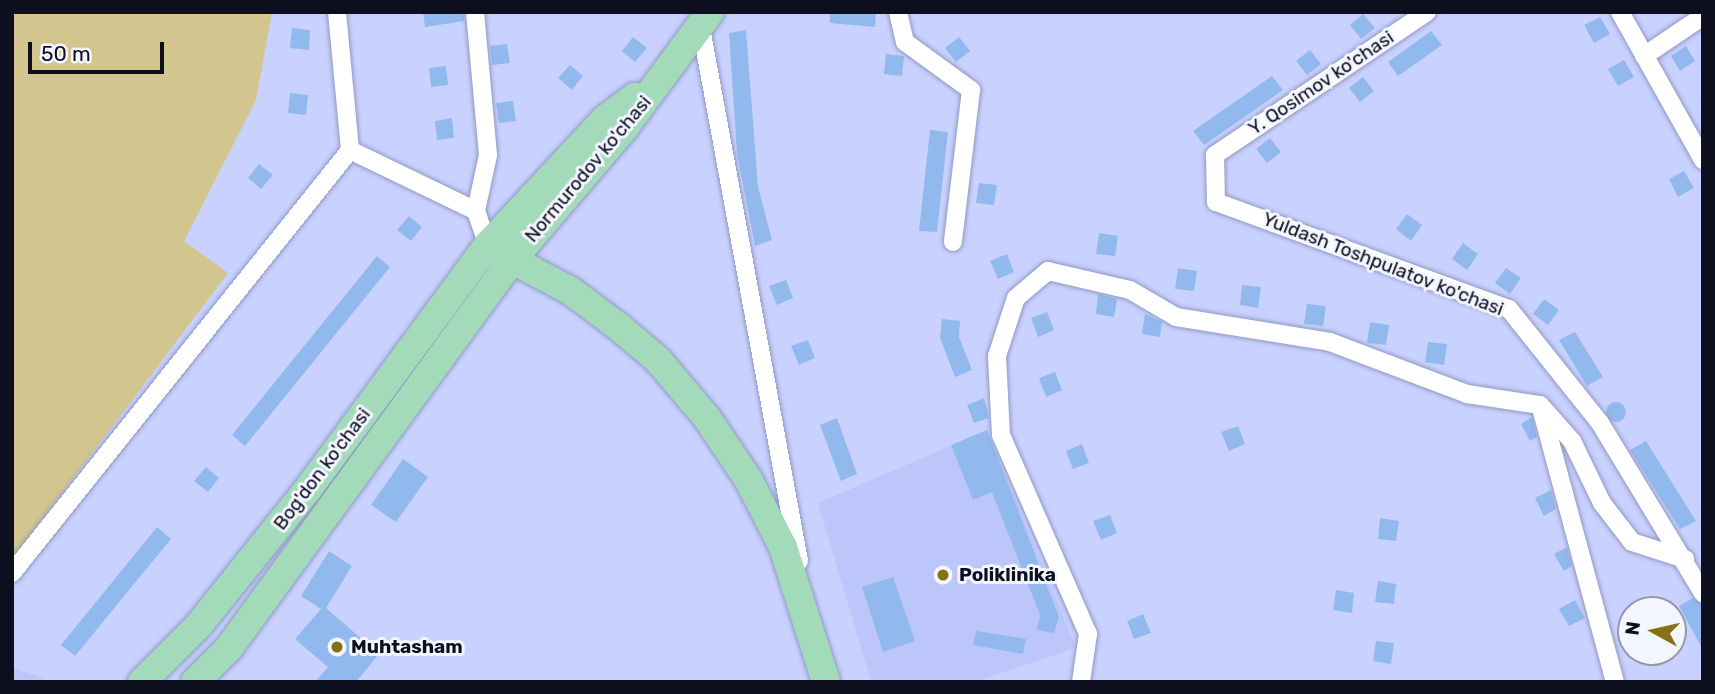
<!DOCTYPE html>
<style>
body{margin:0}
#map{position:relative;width:1715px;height:694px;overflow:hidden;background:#c9d2ff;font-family:Rubik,sans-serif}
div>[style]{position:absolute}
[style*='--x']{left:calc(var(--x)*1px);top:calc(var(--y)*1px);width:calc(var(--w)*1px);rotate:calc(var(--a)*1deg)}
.built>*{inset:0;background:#bcc6fa}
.green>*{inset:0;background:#d2c58e}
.building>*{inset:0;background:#92b9ed}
.round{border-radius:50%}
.roads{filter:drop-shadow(0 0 2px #9099c3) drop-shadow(0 0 2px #9099c3)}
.street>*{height:18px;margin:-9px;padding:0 9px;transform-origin:9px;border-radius:9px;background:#fff}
.primary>*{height:28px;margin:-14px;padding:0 14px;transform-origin:14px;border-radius:14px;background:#a3dab9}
.dots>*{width:19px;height:19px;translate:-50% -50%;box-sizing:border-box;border:4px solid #f3f5ff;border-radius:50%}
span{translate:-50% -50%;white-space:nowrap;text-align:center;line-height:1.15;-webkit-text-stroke:6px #f3f5ff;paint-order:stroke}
.street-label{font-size:19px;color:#0d0f1e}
.poi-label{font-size:19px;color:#0d0f1e;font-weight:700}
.left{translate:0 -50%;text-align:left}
.frame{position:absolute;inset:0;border:14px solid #0d0f1e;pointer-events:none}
.north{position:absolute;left:1617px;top:596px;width:70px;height:70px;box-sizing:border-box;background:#f3f5ff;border:2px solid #9799a5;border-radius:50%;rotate:278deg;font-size:19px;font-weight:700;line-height:28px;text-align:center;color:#0d0f1e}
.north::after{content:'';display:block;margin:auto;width:24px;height:32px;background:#867213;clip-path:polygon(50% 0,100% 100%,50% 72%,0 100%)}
.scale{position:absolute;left:28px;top:42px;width:136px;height:32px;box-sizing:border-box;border:4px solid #0d0f1e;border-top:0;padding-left:9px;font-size:21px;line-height:24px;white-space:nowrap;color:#0d0f1e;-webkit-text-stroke:5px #f3f5ff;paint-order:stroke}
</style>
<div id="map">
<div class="built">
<div style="clip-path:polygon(987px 430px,1076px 648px,975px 682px,871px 682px,818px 503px)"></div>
<div style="clip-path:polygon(12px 668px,39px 676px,46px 682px,12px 682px)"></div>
</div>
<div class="green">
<div style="clip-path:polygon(12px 12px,272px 12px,256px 100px,184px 241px,228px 273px,12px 559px)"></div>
</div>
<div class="building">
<div style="clip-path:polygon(423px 12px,464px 12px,464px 21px,425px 27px)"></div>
<div style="clip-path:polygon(830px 12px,876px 12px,875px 27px,830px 23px)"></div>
<div style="clip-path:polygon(1363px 14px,1375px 28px,1361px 39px,1350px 25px)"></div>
<div style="clip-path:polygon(1600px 17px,1610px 34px,1594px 43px,1584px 25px)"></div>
<div style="clip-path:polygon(292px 28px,310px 30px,309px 50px,290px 48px)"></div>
<div style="clip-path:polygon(746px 30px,758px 187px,772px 240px,755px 246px,737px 153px,729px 33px)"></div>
<div style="clip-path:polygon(1431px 31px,1442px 45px,1398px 76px,1388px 62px)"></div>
<div style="clip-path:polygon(633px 37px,647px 48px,635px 62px,622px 51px)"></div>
<div style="clip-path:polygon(959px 37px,970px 51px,956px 62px,945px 48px)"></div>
<div style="clip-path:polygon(507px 44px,510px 63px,492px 65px,490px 46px)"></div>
<div style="clip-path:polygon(1686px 46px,1695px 61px,1680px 71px,1671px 56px)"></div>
<div style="clip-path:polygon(1310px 50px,1321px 64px,1307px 75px,1296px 61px)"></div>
<div style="clip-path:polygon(886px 54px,904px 56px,902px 76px,884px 74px)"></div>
<div style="clip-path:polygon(1624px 60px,1634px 77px,1618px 86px,1608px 69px)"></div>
<div style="clip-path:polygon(570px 65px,583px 76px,572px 90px,558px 78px)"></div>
<div style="clip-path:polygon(446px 66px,448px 85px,431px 87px,429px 68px)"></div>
<div style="clip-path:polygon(1272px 76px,1283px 90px,1204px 145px,1193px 131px)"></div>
<div style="clip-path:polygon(1363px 77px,1374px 91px,1360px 102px,1349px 88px)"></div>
<div style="clip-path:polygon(290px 93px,308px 95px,306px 115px,288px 113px)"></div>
<div style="clip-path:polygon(513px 101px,516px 121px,499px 123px,496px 103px)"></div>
<div style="clip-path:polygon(452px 118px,454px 138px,437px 140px,435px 121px)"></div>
<div style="clip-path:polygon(930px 130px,948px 132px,937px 232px,919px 231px)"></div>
<div style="clip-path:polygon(1270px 138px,1281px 152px,1267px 163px,1256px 149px)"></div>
<div style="clip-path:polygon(259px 164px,273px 175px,261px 189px,248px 178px)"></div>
<div style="clip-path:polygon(1684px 171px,1694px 188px,1678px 197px,1669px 179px)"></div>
<div style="clip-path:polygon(979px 183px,997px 185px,994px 205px,976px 203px)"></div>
<div style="clip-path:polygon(1407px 214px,1422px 225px,1411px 241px,1396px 229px)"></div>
<div style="clip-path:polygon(409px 216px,422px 227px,411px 241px,397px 230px)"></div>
<div style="clip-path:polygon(1099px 233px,1118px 236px,1115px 256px,1096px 254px)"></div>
<div style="clip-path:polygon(1463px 243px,1478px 254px,1467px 270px,1452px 259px)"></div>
<div style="clip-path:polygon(1007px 254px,1014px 272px,998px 279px,990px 261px)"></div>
<div style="clip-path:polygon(377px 256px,390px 267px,245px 446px,232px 435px)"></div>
<div style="clip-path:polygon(1178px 268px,1197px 271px,1194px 291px,1175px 289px)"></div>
<div style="clip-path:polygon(1506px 268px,1521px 278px,1510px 294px,1495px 283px)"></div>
<div style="clip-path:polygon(786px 280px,793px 298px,777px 305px,769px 286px)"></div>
<div style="clip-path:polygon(1242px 285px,1261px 287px,1258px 308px,1240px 305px)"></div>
<div style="clip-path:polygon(1098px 294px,1117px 299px,1114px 317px,1096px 314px)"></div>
<div style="clip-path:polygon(1544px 299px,1559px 310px,1548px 325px,1533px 314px)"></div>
<div style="clip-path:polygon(1307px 304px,1326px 306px,1323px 326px,1304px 324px)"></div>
<div style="clip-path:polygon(1047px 312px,1054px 330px,1038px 337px,1031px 318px)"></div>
<div style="clip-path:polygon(1145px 314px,1162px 322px,1160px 337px,1142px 334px)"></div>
<div style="clip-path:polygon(942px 319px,960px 321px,959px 337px,972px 370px,955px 377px,940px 338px)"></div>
<div style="clip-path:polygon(1370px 322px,1389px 325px,1386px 345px,1367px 343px)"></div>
<div style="clip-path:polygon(1575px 332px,1603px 377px,1587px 386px,1559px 340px)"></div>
<div style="clip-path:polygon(808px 340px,815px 358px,799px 365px,791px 346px)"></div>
<div style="clip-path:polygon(1428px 342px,1447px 344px,1444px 365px,1425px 362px)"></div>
<div style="clip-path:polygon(1055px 372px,1062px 390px,1046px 397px,1039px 378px)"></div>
<div style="clip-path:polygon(984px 398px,989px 418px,974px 423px,967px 405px)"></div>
<div class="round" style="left:1606px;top:402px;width:20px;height:20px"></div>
<div style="clip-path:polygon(1532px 417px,1537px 437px,1530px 441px,1521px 424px)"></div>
<div style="clip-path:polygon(837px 418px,857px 474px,841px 481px,820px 425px)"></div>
<div style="clip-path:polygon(1238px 426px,1245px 444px,1229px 451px,1221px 432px)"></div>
<div style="clip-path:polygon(987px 430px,1059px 617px,1054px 633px,1037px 630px,1040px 615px,992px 492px,973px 500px,951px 445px)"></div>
<div style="clip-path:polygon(1646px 441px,1696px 521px,1680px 529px,1630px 450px)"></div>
<div style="clip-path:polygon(1082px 444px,1089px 463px,1073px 469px,1066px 451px)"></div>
<div style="clip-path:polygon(403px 459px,428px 477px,396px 522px,371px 505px)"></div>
<div style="clip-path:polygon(206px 467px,219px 478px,208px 492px,194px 481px)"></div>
<div style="clip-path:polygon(1551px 490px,1556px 509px,1544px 516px,1535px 498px)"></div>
<div style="clip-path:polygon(1110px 515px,1117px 533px,1101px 540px,1093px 521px)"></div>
<div style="clip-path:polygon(1380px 518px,1399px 521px,1396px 541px,1378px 539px)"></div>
<div style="clip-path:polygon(157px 527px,171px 539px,75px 656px,61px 645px)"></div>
<div style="clip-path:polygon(1567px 547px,1572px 566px,1564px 571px,1554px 554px)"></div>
<div style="clip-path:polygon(329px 551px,352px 566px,326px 608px,379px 654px,356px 682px,315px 682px,328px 667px,295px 639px,321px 609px,301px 596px)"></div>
<div style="clip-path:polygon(893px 577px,915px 641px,883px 652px,862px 587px)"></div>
<div style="clip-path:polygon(1378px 581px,1396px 584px,1394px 604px,1375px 602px)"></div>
<div style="clip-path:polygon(1336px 590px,1354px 593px,1352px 613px,1333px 610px)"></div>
<div style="clip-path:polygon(1693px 598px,1703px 604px,1703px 650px,1679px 606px)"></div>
<div style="clip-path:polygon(1575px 600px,1585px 618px,1569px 626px,1559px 609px)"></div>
<div style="clip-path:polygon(1143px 614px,1151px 633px,1134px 639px,1127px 621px)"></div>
<div style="clip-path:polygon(976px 631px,1026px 639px,1023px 654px,973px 645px)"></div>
<div style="clip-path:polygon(1376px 641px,1394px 643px,1391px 664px,1373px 661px)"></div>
</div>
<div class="roads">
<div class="street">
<div style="--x:337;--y:12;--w:139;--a:84.6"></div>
<div style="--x:475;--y:12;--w:144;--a:84.8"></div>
<div style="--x:488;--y:155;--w:57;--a:102.1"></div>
<div style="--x:476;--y:211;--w:36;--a:71"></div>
<div style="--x:898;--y:12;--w:31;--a:77"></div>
<div style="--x:905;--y:42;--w:82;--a:36"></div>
<div style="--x:971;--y:90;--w:153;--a:96.8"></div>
<div style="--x:1427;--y:12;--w:256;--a:146"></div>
<div style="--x:1215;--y:155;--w:47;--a:88.8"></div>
<div style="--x:1216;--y:202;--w:312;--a:20.1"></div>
<div style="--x:1509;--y:309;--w:146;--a:51.4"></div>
<div style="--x:1600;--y:423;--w:199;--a:58.8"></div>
<div style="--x:1620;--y:12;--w:170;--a:60.7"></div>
<div style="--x:701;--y:28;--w:542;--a:79.58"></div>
<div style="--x:1644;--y:56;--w:71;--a:-34.1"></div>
<div style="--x:1541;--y:408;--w:284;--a:74.9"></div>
<div style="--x:12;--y:573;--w:541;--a:-51.37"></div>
<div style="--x:350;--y:150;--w:140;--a:25.8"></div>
<div style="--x:1081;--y:682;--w:49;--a:-81.7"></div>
<div style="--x:1088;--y:634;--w:217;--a:-113.6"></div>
<div style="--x:1001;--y:435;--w:79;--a:-92.9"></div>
<div style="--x:997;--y:356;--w:61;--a:-71.9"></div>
<div style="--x:1016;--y:298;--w:42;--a:-40.2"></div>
<div style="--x:1048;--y:271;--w:84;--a:13"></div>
<div style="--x:1130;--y:290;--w:53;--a:30.4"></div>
<div style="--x:1176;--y:317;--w:156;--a:9.2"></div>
<div style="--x:1330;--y:342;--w:147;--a:20.8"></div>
<div style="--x:1467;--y:394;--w:74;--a:8.6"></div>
<div style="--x:1540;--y:405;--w:48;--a:48.4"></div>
<div style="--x:1572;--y:441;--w:69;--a:64.2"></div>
<div style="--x:1602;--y:503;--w:49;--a:52.4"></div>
<div style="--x:1632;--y:542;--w:56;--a:17.8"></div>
</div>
<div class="primary">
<div style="--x:496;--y:251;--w:85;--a:28.1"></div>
<div style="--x:571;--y:291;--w:60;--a:36.9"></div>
<div style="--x:619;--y:327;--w:51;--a:40.2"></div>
<div style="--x:658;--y:360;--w:76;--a:49.8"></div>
<div style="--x:707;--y:418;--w:73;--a:56.1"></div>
<div style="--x:748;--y:479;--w:76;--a:62.8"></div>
<div style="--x:783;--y:547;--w:142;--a:72.3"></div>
<div style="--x:142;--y:682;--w:81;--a:-45"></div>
<div style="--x:199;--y:625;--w:174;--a:-51.3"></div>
<div style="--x:308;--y:489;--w:303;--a:-53.6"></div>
<div style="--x:488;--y:245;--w:171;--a:-47.1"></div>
<div style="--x:604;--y:120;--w:39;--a:-37"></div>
<div style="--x:195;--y:682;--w:48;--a:-45"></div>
<div style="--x:229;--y:648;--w:480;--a:-53.9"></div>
<div style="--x:512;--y:260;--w:175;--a:-49.6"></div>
<div style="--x:625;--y:127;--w:143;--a:-53.5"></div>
</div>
</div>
<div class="dots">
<div style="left:943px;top:575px;background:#867213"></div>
<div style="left:337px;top:647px;background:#867213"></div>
</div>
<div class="street-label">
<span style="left:1321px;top:83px;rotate:-34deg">Y. Qosimov ko'chasi</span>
<span style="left:588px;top:169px;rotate:-50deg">Normurodov ko'chasi</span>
<span style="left:1383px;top:264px;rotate:21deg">Yuldash Toshpulatov ko'chasi</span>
<span style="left:322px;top:469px;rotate:-53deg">Bog'don ko'chasi</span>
</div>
<div class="poi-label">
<span class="left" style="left:959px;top:575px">Poliklinika</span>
<span class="left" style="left:351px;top:647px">Muhtasham</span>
</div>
<div class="frame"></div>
<div class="north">N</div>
<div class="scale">50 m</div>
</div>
